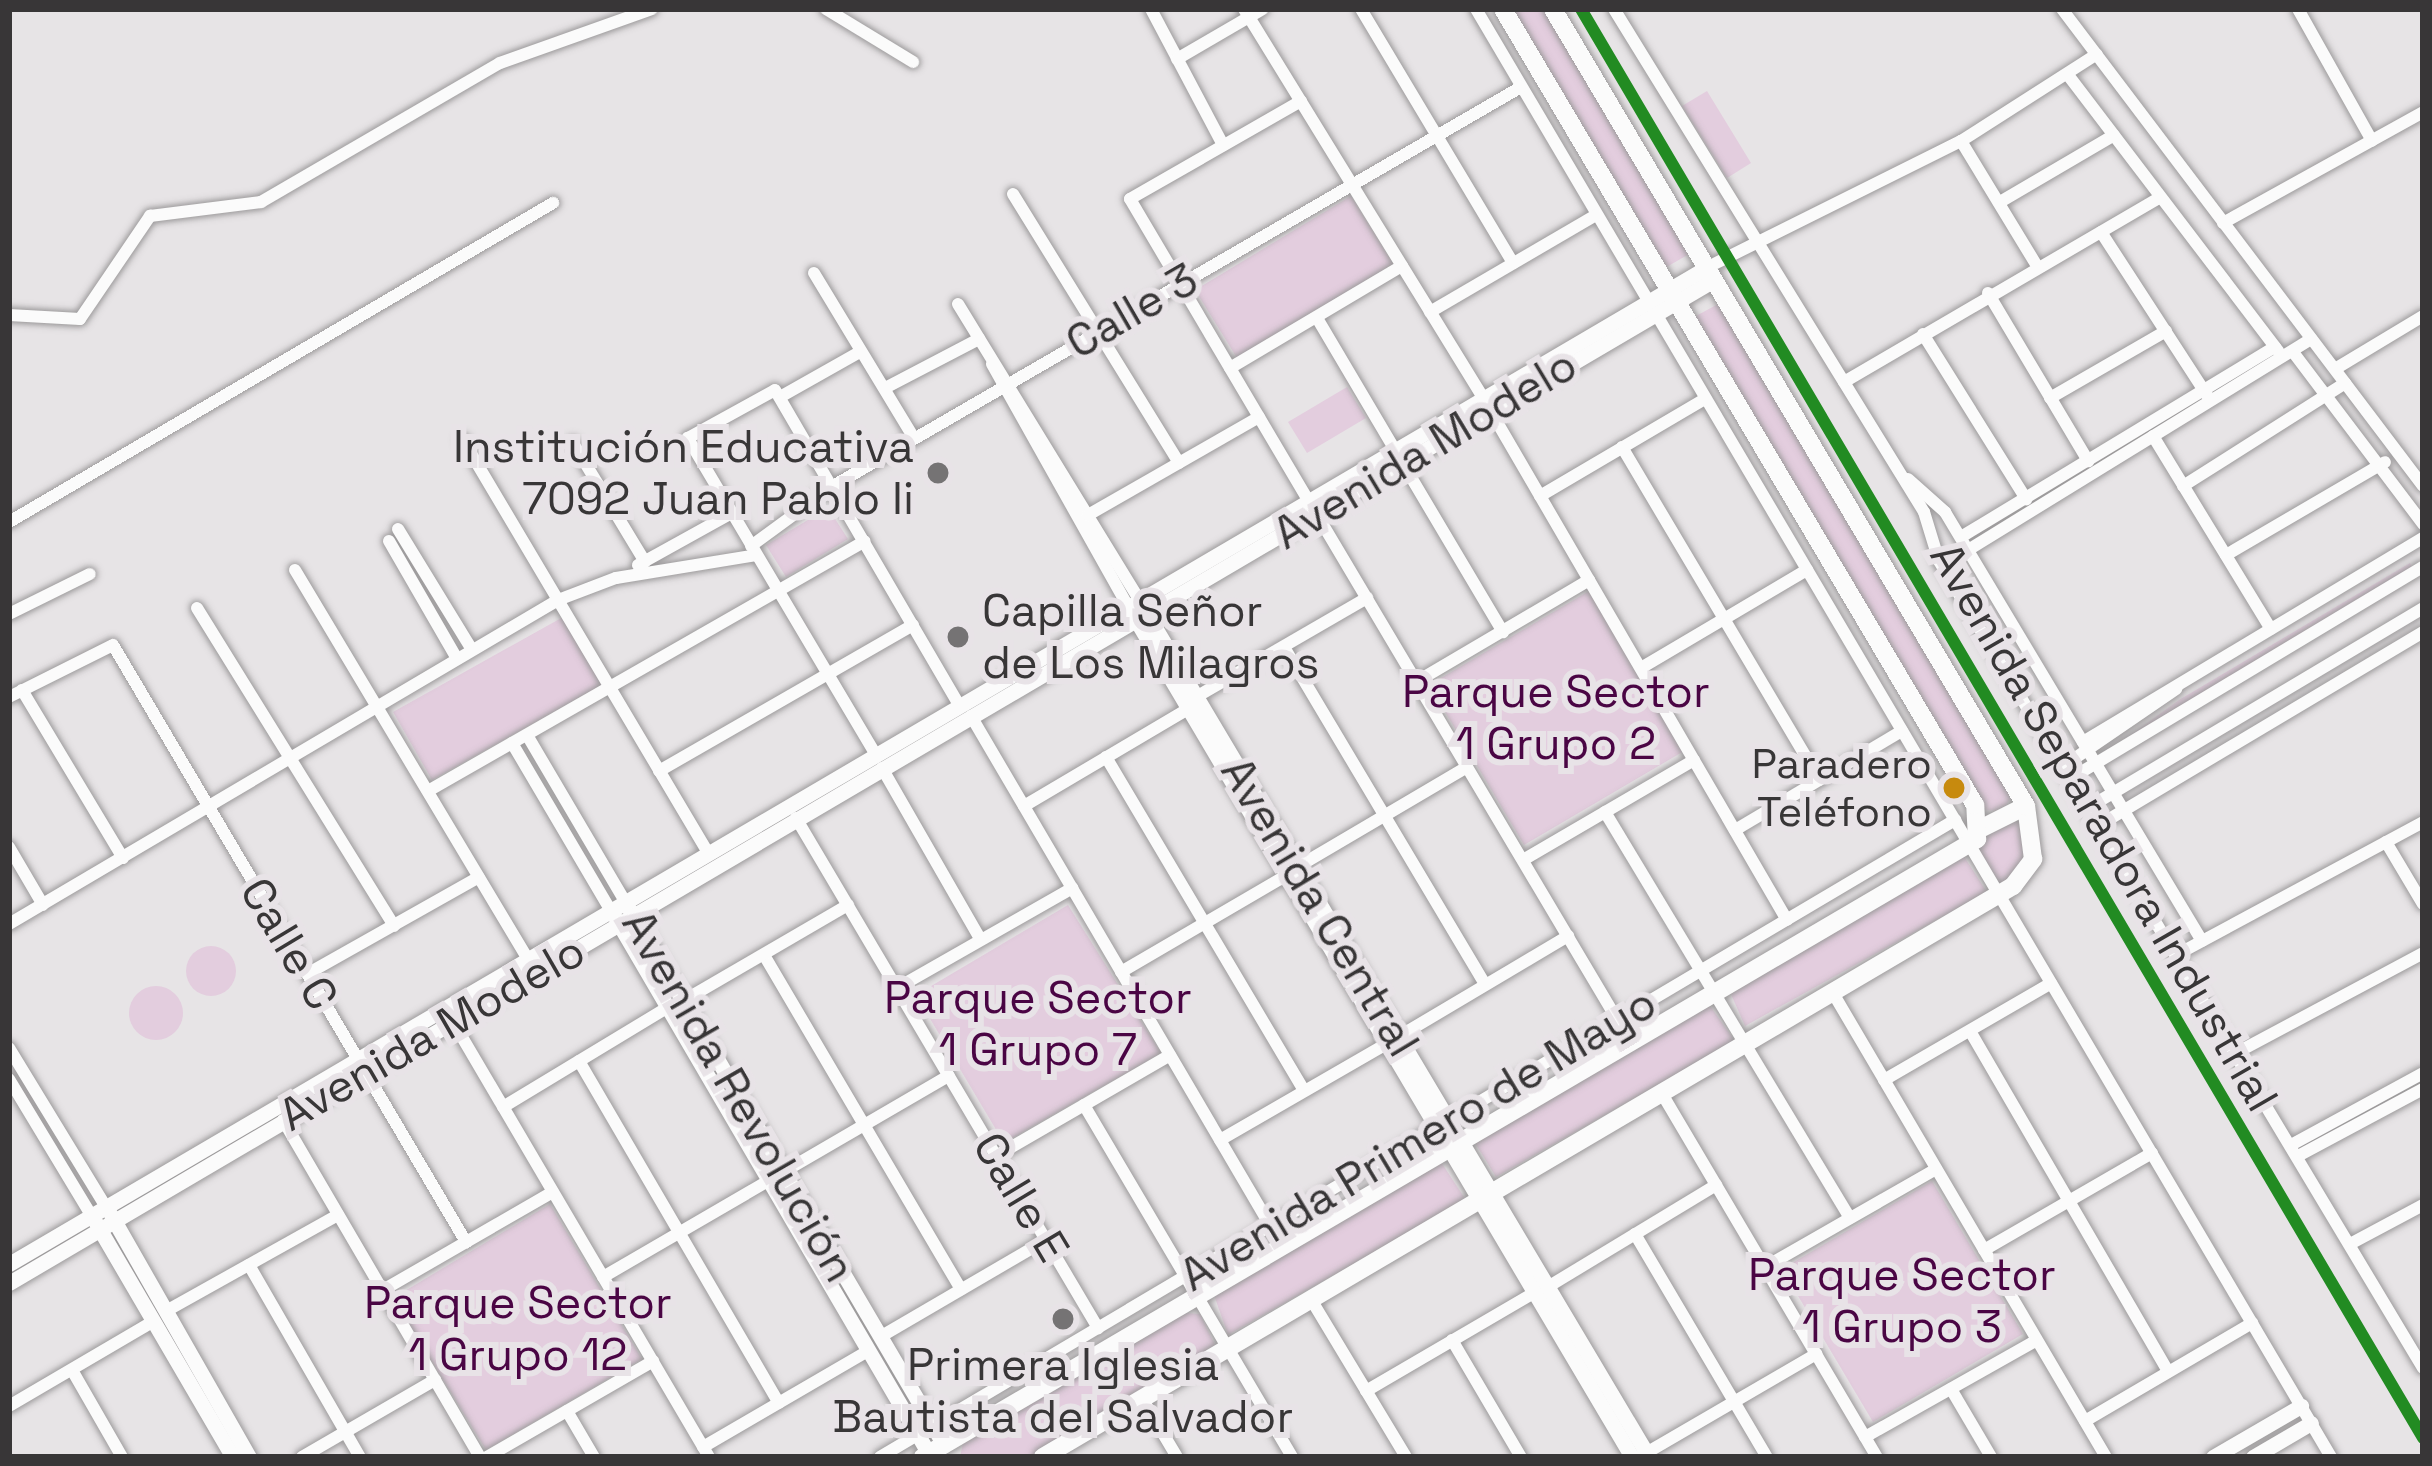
<!DOCTYPE html>
<meta charset="utf-8">
<style>
body{margin:0}
#map{position:relative;width:2432px;height:1466px;overflow:hidden;background:#e7e4e6;font-family:"Space Grotesk",sans-serif}
div>[style]{position:absolute}
[style*='--x']{left:calc(var(--x)*1px);top:calc(var(--y)*1px);width:calc(var(--w)*1px);rotate:calc(var(--a)*1deg)}
.green>*{inset:0;background:#e3cdde}
.round{border-radius:50%}
.roads{filter:drop-shadow(0 0 3px #9c9a9b) drop-shadow(0 0 3px #9c9a9b)}
.minor>*{height:12px;margin:-6px;padding:0 6px;transform-origin:6px;border-radius:6px;background:#fbfbfb}
.tertiary>*{height:15px;margin:-7.5px;padding:0 7.5px;transform-origin:7.5px;border-radius:7.5px;background:#fbfbfb}
.secondary>*{height:18px;margin:-9px;padding:0 9px;transform-origin:9px;border-radius:9px;background:#fbfbfb}
.metro-1>*{height:12px;margin:-6px;padding:0 6px;transform-origin:6px;border-radius:6px;background:#228b22}
.dots>*{width:33px;height:33px;translate:-50% -50%;box-sizing:border-box;border:6px solid #e8e3e7;border-radius:50%}
span{translate:-50% -50%;white-space:nowrap;text-align:center;line-height:1.15;-webkit-text-stroke:12px #e8e3e7;paint-order:stroke}
.bus-label{font-size:42px;color:#383637}
.right{translate:-100% -50%;text-align:right}
.street-label{font-size:45px;color:#383637}
.poi-label{font-size:45px;color:#383637}
.left{translate:0 -50%;text-align:left}
.park-label{font-size:45px;color:#4a0544}
.frame{position:absolute;inset:0;border:12px solid #383637;pointer-events:none}
</style>
<div id="map">
<div class="green">
<div style="clip-path:polygon(1512px 9px,1545px 9px,1691px 253px,1663px 269px)"></div>
<div style="clip-path:polygon(1707px 91px,1751px 163px,1727px 178px,1682px 106px)"></div>
<div style="clip-path:polygon(1351px 196px,1393px 264px,1237px 358px,1195px 290px)"></div>
<div style="clip-path:polygon(1720px 303px,2011px 797px,2003px 811px,1984px 810px,1694px 317px)"></div>
<div style="clip-path:polygon(1347px 387px,1366px 418px,1307px 453px,1288px 422px)"></div>
<div style="clip-path:polygon(828px 508px,848px 539px,786px 577px,766px 545px)"></div>
<div style="clip-path:polygon(2410px 563px,2414px 571px,2110px 750px,2179px 700px)"></div>
<div style="clip-path:polygon(1589px 591px,1684px 751px,1524px 845px,1429px 685px)"></div>
<div style="clip-path:polygon(563px 617px,602px 685px,432px 780px,393px 712px)"></div>
<div style="clip-path:polygon(2024px 811px,2033px 849px,2001px 890px,1973px 845px)"></div>
<div style="clip-path:polygon(1963px 855px,1987px 892px,1745px 1026px,1730px 992px)"></div>
<div style="clip-path:polygon(1068px 905px,1161px 1053px,1004px 1143px,916px 995px)"></div>
<div class="round" style="left:186px;top:946px;width:50px;height:50px"></div>
<div class="round" style="left:129px;top:986px;width:54px;height:54px"></div>
<div style="clip-path:polygon(1708px 1003px,1735px 1041px,1496px 1177px,1475px 1143px)"></div>
<div style="clip-path:polygon(1441px 1162px,1466px 1200px,1228px 1335px,1214px 1295px)"></div>
<div style="clip-path:polygon(1932px 1181px,2023px 1334px,1873px 1422px,1782px 1269px)"></div>
<div style="clip-path:polygon(550px 1204px,642px 1359px,486px 1450px,393px 1298px)"></div>
<div style="clip-path:polygon(1186px 1313px,1200px 1314px,1216px 1347px,1034px 1457px,960px 1457px,963px 1443px)"></div>
</div>
<div class="roads">
<div class="minor">
<div style="--x:826;--y:9;--w:102;--a:31.3"></div>
<div style="--x:1151;--y:9;--w:154;--a:62.1"></div>
<div style="--x:1244;--y:9;--w:457;--a:58.4"></div>
<div style="--x:1361;--y:9;--w:296;--a:59.1"></div>
<div style="--x:1476;--y:9;--w:1682;--a:59.44"></div>
<div style="--x:1614;--y:9;--w:591;--a:58.35"></div>
<div style="--x:1924;--y:512;--w:51;--a:73"></div>
<div style="--x:1939;--y:561;--w:941;--a:59.05"></div>
<div style="--x:2062;--y:9;--w:598;--a:52.88"></div>
<div style="--x:2298;--y:9;--w:151;--a:60.7"></div>
<div style="--x:1177;--y:59;--w:99;--a:-30.2"></div>
<div style="--x:2068;--y:75;--w:347;--a:52.7"></div>
<div style="--x:1301;--y:101;--w:197;--a:150.2"></div>
<div style="--x:1130;--y:199;--w:350;--a:59.4"></div>
<div style="--x:1961;--y:141;--w:146;--a:58.7"></div>
<div style="--x:1013;--y:194;--w:316;--a:58.3"></div>
<div style="--x:2000;--y:202;--w:132;--a:-30.4"></div>
<div style="--x:2223;--y:223;--w:229;--a:-29"></div>
<div style="--x:2101;--y:232;--w:197;--a:57"></div>
<div style="--x:1706;--y:268;--w:285;--a:-26.5"></div>
<div style="--x:1961;--y:141;--w:161;--a:-32.6"></div>
<div style="--x:814;--y:273;--w:193;--a:58.8"></div>
<div style="--x:1988;--y:293;--w:196;--a:59.2"></div>
<div style="--x:958;--y:304;--w:348;--a:58.5"></div>
<div style="--x:1430;--y:312;--w:192;--a:-30.3"></div>
<div style="--x:9;--y:315;--w:71;--a:3.2"></div>
<div style="--x:80;--y:319;--w:125;--a:-55.8"></div>
<div style="--x:150;--y:216;--w:112;--a:-7.2"></div>
<div style="--x:261;--y:202;--w:276;--a:-30.2"></div>
<div style="--x:500;--y:63;--w:161;--a:-19.6"></div>
<div style="--x:1317;--y:318;--w:153;--a:59.4"></div>
<div style="--x:1923;--y:334;--w:195;--a:58"></div>
<div style="--x:2293;--y:352;--w:216;--a:52.9"></div>
<div style="--x:992;--y:364;--w:280;--a:60.7"></div>
<div style="--x:1230;--y:368;--w:200;--a:-30.7"></div>
<div style="--x:2335;--y:369;--w:103;--a:-31.1"></div>
<div style="--x:1844;--y:382;--w:365;--a:-30.3"></div>
<div style="--x:887;--y:387;--w:104;--a:-27.6"></div>
<div style="--x:780;--y:397;--w:92;--a:-29.4"></div>
<div style="--x:2050;--y:398;--w:134;--a:-30"></div>
<div style="--x:1490;--y:410;--w:590;--a:59.79"></div>
<div style="--x:2153;--y:436;--w:226;--a:58.6"></div>
<div style="--x:463;--y:440;--w:480;--a:59.3"></div>
<div style="--x:573;--y:443;--w:139;--a:58.8"></div>
<div style="--x:1622;--y:447;--w:387;--a:59.3"></div>
<div style="--x:1402;--y:462;--w:198;--a:59.3"></div>
<div style="--x:1908;--y:479;--w:50;--a:41.7"></div>
<div style="--x:1945;--y:512;--w:500;--a:59.08"></div>
<div style="--x:2183;--y:486;--w:192;--a:-32.4"></div>
<div style="--x:1540;--y:496;--w:191;--a:-30.5"></div>
<div style="--x:1316;--y:513;--w:591;--a:59.27"></div>
<div style="--x:1088;--y:515;--w:197;--a:-29.8"></div>
<div style="--x:9;--y:522;--w:631;--a:-30.39"></div>
<div style="--x:398;--y:529;--w:140;--a:58.5"></div>
<div style="--x:1961;--y:537;--w:367;--a:-31.2"></div>
<div style="--x:389;--y:541;--w:134;--a:60"></div>
<div style="--x:751;--y:546;--w:102;--a:-36.2"></div>
<div style="--x:833;--y:486;--w:795;--a:-30.11"></div>
<div style="--x:1968;--y:550;--w:403;--a:-31.6"></div>
<div style="--x:2226;--y:555;--w:184;--a:-30.3"></div>
<div style="--x:638;--y:565;--w:107;--a:-29"></div>
<div style="--x:295;--y:570;--w:453;--a:59.1"></div>
<div style="--x:197;--y:608;--w:374;--a:58.2"></div>
<div style="--x:9;--y:614;--w:90;--a:-26.3"></div>
<div style="--x:1284;--y:647;--w:392;--a:59.2"></div>
<div style="--x:1641;--y:668;--w:193;--a:-30.6"></div>
<div style="--x:1416;--y:682;--w:201;--a:-30.5"></div>
<div style="--x:22;--y:690;--w:196;--a:59"></div>
<div style="--x:9;--y:697;--w:116;--a:-26.6"></div>
<div style="--x:113;--y:645;--w:694;--a:59.4"></div>
<div style="--x:1196;--y:697;--w:198;--a:-30.1"></div>
<div style="--x:971;--y:716;--w:593;--a:59.58"></div>
<div style="--x:527;--y:735;--w:195;--a:59.5"></div>
<div style="--x:2083;--y:742;--w:397;--a:-31"></div>
<div style="--x:512;--y:743;--w:195;--a:59.5"></div>
<div style="--x:876;--y:755;--w:369;--a:-120.7"></div>
<div style="--x:688;--y:438;--w:99;--a:-28.9"></div>
<div style="--x:775;--y:390;--w:366;--a:59.7"></div>
<div style="--x:1106;--y:757;--w:388;--a:59.3"></div>
<div style="--x:2065;--y:765;--w:135;--a:-34.4"></div>
<div style="--x:882;--y:768;--w:198;--a:60.1"></div>
<div style="--x:659;--y:771;--w:293;--a:-29.9"></div>
<div style="--x:2073;--y:777;--w:408;--a:-31"></div>
<div style="--x:428;--y:791;--w:503;--a:-29.77"></div>
<div style="--x:1024;--y:806;--w:191;--a:-30.6"></div>
<div style="--x:2091;--y:806;--w:387;--a:-30.8"></div>
<div style="--x:1605;--y:812;--w:474;--a:58.9"></div>
<div style="--x:796;--y:818;--w:593;--a:59.37"></div>
<div style="--x:2101;--y:824;--w:375;--a:-30.8"></div>
<div style="--x:1735;--y:830;--w:194;--a:-30.7"></div>
<div style="--x:2386;--y:842;--w:72;--a:59.2"></div>
<div style="--x:9;--y:847;--w:67;--a:59.6"></div>
<div style="--x:1523;--y:860;--w:198;--a:-30.3"></div>
<div style="--x:1299;--y:866;--w:195;--a:-30.5"></div>
<div style="--x:9;--y:924;--w:637;--a:-30.55"></div>
<div style="--x:558;--y:600;--w:62;--a:-20.8"></div>
<div style="--x:616;--y:578;--w:142;--a:-9.3"></div>
<div style="--x:2178;--y:954;--w:278;--a:-28.3"></div>
<div style="--x:764;--y:955;--w:388;--a:59.5"></div>
<div style="--x:1121;--y:972;--w:194;--a:-30.3"></div>
<div style="--x:307;--y:974;--w:197;--a:-29.4"></div>
<div style="--x:897;--y:988;--w:202;--a:-29.7"></div>
<div style="--x:1833;--y:993;--w:538;--a:59.53"></div>
<div style="--x:683;--y:1001;--w:191;--a:-30.2"></div>
<div style="--x:452;--y:1020;--w:507;--a:59.54"></div>
<div style="--x:1970;--y:1031;--w:393;--a:59.8"></div>
<div style="--x:1398;--y:1037;--w:198;--a:-30.7"></div>
<div style="--x:9;--y:1048;--w:186;--a:58.6"></div>
<div style="--x:2236;--y:1053;--w:212;--a:-28.1"></div>
<div style="--x:579;--y:1061;--w:396;--a:59.7"></div>
<div style="--x:9;--y:1079;--w:159;--a:58.9"></div>
<div style="--x:1884;--y:1080;--w:193;--a:-30.1"></div>
<div style="--x:1661;--y:1092;--w:424;--a:59.4"></div>
<div style="--x:1084;--y:1105;--w:409;--a:59.4"></div>
<div style="--x:503;--y:1107;--w:193;--a:-31.2"></div>
<div style="--x:283;--y:1120;--w:390;--a:59.7"></div>
<div style="--x:1220;--y:1140;--w:192;--a:-30"></div>
<div style="--x:2291;--y:1145;--w:150;--a:-28.6"></div>
<div style="--x:996;--y:1156;--w:201;--a:-30.1"></div>
<div style="--x:2298;--y:1156;--w:142;--a:-28.2"></div>
<div style="--x:1635;--y:1234;--w:259;--a:59.4"></div>
<div style="--x:2350;--y:1244;--w:83;--a:-28.1"></div>
<div style="--x:1984;--y:1250;--w:194;--a:-30"></div>
<div style="--x:249;--y:1265;--w:222;--a:60"></div>
<div style="--x:1765;--y:1267;--w:197;--a:-29.8"></div>
<div style="--x:603;--y:1277;--w:400;--a:-30.2"></div>
<div style="--x:1546;--y:1288;--w:199;--a:-31.2"></div>
<div style="--x:383;--y:1290;--w:196;--a:-30"></div>
<div style="--x:1312;--y:1301;--w:182;--a:58.9"></div>
<div style="--x:166;--y:1311;--w:197;--a:-29.2"></div>
<div style="--x:880;--y:1337;--w:192;--a:-30.3"></div>
<div style="--x:1452;--y:1340;--w:136;--a:59.5"></div>
<div style="--x:72;--y:1370;--w:100;--a:60.1"></div>
<div style="--x:1951;--y:1389;--w:79;--a:59.5"></div>
<div style="--x:1366;--y:1391;--w:192;--a:-30.3"></div>
<div style="--x:1143;--y:1400;--w:66;--a:59.2"></div>
<div style="--x:9;--y:1406;--w:168;--a:-30.4"></div>
<div style="--x:567;--y:1411;--w:53;--a:59.6"></div>
<div style="--x:2085;--y:1421;--w:194;--a:-30.4"></div>
<div style="--x:1865;--y:1437;--w:197;--a:-29.4"></div>
<div style="--x:703;--y:1447;--w:191;--a:-30.2"></div>
<div style="--x:1641;--y:1456;--w:203;--a:-30.2"></div>
<div style="--x:302;--y:1457;--w:154;--a:-30.1"></div>
<div style="--x:487;--y:1457;--w:192;--a:-30"></div>
<div style="--x:880;--y:1457;--w:1250;--a:-30.65"></div>
</div>
<div class="tertiary">
<div style="--x:1144;--y:609;--w:987;--a:59.23"></div>
<div style="--x:1133;--y:615;--w:979;--a:59.35"></div>
<div style="--x:629;--y:909;--w:622;--a:59.56"></div>
<div style="--x:616;--y:919;--w:620;--a:59.67"></div>
<div style="--x:111;--y:1215;--w:279;--a:60.3"></div>
<div style="--x:96;--y:1223;--w:271;--a:59.7"></div>
<div style="--x:9;--y:1264;--w:1968;--a:-30.41"></div>
<div style="--x:9;--y:1283;--w:1978;--a:-30.47"></div>
<div style="--x:2213;--y:1457;--w:102;--a:-30.1"></div>
<div style="--x:2253;--y:1457;--w:67;--a:-30.4"></div>
</div>
<div class="secondary">
<div style="--x:1980;--y:829;--w:51;--a:-26.6"></div>
<div style="--x:923;--y:1457;--w:1222;--a:-30.38"></div>
<div style="--x:1977;--y:839;--w:34;--a:-93"></div>
<div style="--x:1975;--y:805;--w:925;--a:-120.67"></div>
<div style="--x:1043;--y:1457;--w:1126;--a:-30.48"></div>
<div style="--x:2013;--y:886;--w:34;--a:-53"></div>
<div style="--x:2033;--y:859;--w:53;--a:-97.5"></div>
<div style="--x:2026;--y:806;--w:927;--a:-120.69"></div>
</div>
</div>
<div class="metro-1">
<div style="--x:1581;--y:9;--w:1659;--a:59.49"></div>
</div>
<div class="dots">
<div style="left:938px;top:473px;background:#757374"></div>
<div style="left:958px;top:637px;background:#757374"></div>
<div style="left:1954px;top:788px;background:#c78a0e"></div>
<div style="left:1063px;top:1319px;background:#757374"></div>
</div>
<div class="bus-label">
<span class="right" style="left:1932px;top:788px">Paradero<br>Teléfono</span>
</div>
<div class="street-label">
<span style="left:1132px;top:311px;rotate:-30deg">Calle 3</span>
<span style="left:1425px;top:449px;rotate:-31deg">Avenida Modelo</span>
<span style="left:2104px;top:827px;rotate:60deg">Avenida Separadora Industrial</span>
<span style="left:1320px;top:907px;rotate:59deg">Avenida Central</span>
<span style="left:289px;top:944px;rotate:59deg">Calle C</span>
<span style="left:432px;top:1033px;rotate:-30deg">Avenida Modelo</span>
<span style="left:739px;top:1096px;rotate:60deg">Avenida Revolución</span>
<span style="left:1418px;top:1139px;rotate:-31deg">Avenida Primero de Mayo</span>
<span style="left:1021px;top:1197px;rotate:59deg">Calle E</span>
</div>
<div class="poi-label">
<span class="right" style="left:914px;top:473px">Institución Educativa<br>7092 Juan Pablo Ii</span>
<span class="left" style="left:982px;top:637px">Capilla Señor<br>de Los Milagros</span>
<span style="left:1063px;top:1391px">Primera Iglesia<br>Bautista del Salvador</span>
</div>
<div class="park-label">
<span style="left:1556px;top:718px">Parque Sector<br>1 Grupo 2</span>
<span style="left:1038px;top:1024px">Parque Sector<br>1 Grupo 7</span>
<span style="left:1902px;top:1301px">Parque Sector<br>1 Grupo 3</span>
<span style="left:518px;top:1329px">Parque Sector<br>1 Grupo 12</span>
</div>
<div class="frame"></div>
</div>
